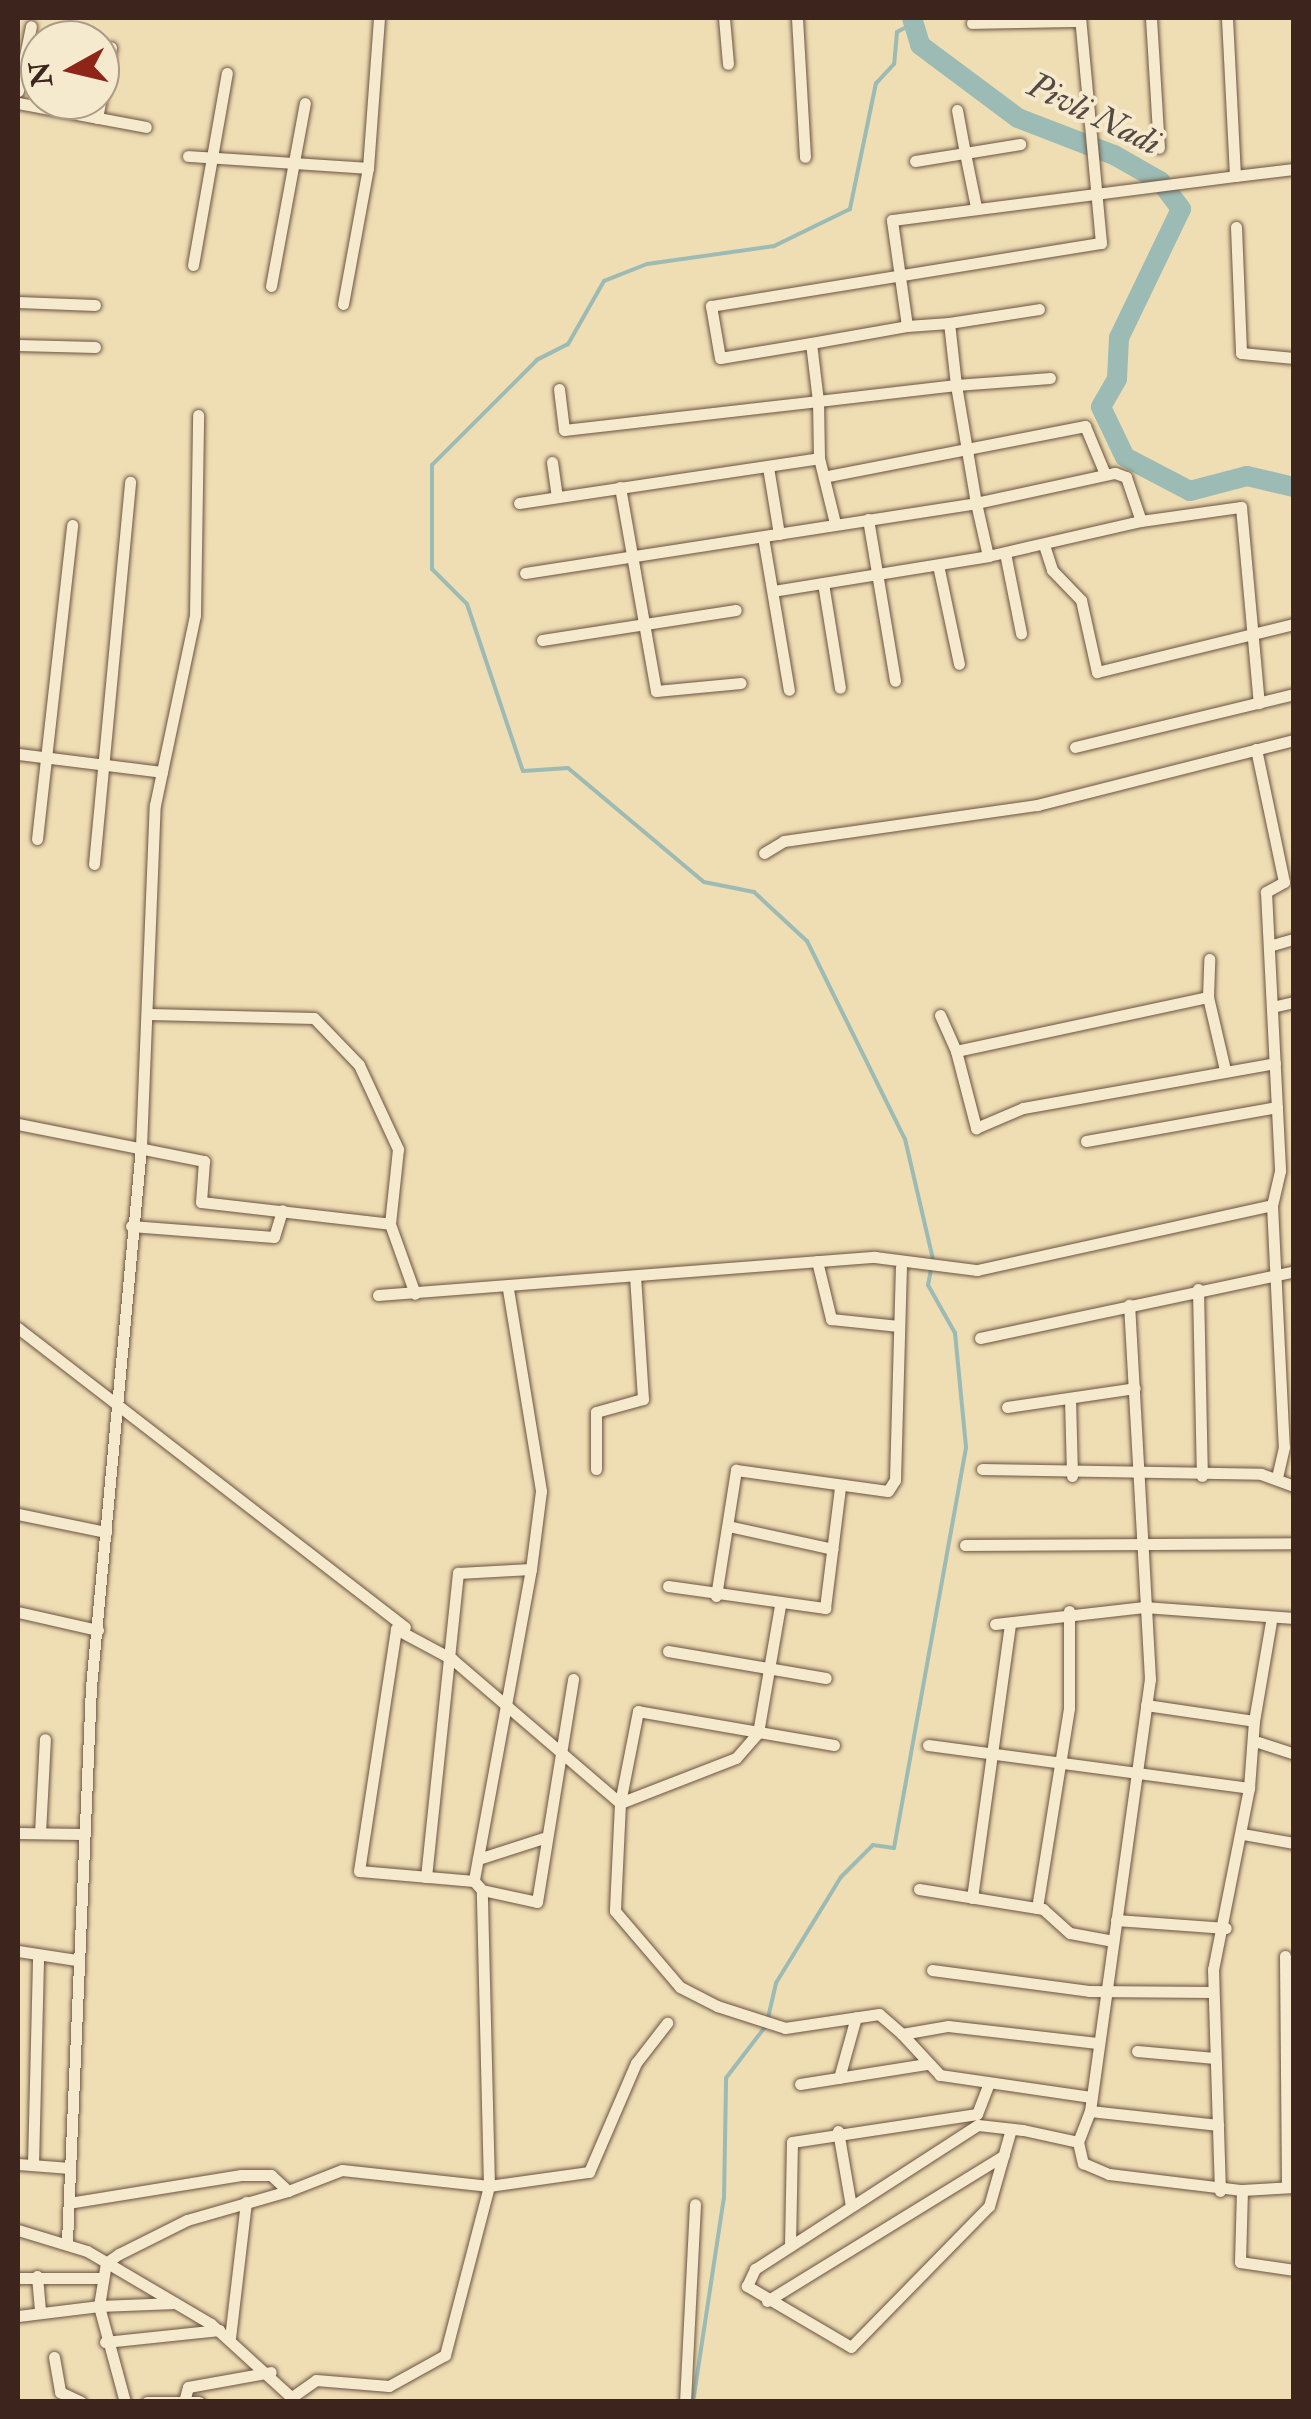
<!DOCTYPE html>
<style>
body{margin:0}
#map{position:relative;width:1311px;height:2419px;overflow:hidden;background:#efddb3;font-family:"IM FELL Double Pica",serif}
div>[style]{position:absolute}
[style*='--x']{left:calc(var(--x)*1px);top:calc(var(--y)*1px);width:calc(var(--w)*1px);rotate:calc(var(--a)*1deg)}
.stream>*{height:4px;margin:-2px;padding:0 2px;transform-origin:2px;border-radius:2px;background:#9bbbb4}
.river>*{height:20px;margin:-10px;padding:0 10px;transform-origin:10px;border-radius:10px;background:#9bbbb4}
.roads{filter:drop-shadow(0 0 2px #6a5342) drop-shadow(0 0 2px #6a5342)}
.minor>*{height:11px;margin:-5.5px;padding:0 5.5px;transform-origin:5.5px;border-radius:5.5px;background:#f5e9ce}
span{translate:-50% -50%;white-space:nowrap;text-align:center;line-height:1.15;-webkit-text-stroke:8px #f5e9ce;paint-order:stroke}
.water-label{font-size:35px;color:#544a43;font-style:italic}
.frame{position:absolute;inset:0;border:20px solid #3d251d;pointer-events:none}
.north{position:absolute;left:20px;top:20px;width:100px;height:100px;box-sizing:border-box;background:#f5e9ce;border:2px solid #ab9b87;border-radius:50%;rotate:262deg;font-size:28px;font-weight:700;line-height:40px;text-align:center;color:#3d251d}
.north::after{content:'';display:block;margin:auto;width:35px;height:45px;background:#8f2418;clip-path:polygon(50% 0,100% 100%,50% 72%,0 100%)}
</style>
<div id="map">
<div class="stream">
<div style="--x:912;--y:24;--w:17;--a:152"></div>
<div style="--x:897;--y:32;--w:32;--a:95"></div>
<div style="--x:894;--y:64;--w:26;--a:133"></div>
<div style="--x:876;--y:83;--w:129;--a:101.7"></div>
<div style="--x:850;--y:209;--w:85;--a:154"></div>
<div style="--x:774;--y:246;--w:128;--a:171.9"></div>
<div style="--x:647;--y:264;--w:46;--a:158.4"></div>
<div style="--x:604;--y:281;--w:73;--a:119.7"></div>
<div style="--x:568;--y:344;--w:35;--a:153"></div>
<div style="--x:537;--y:360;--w:148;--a:135"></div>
<div style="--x:432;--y:465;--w:104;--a:90"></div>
<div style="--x:432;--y:569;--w:49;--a:45"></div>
<div style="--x:467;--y:604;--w:176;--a:71.5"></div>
<div style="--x:523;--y:771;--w:45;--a:-3.8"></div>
<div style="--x:568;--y:768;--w:177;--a:40"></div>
<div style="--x:704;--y:882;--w:51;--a:11.3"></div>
<div style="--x:754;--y:892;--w:72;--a:42.8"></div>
<div style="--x:807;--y:941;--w:221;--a:63.7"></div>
<div style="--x:905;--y:1139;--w:123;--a:76.9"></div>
<div style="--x:768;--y:2018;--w:36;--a:-77"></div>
<div style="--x:776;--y:1983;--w:124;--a:-58.5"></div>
<div style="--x:841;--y:1877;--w:45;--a:-45"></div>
<div style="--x:873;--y:1845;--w:21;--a:8"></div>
<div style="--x:894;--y:1848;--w:407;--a:-79.8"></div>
<div style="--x:966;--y:1447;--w:115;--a:-95.5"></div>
<div style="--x:955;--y:1333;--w:55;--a:-119.4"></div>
<div style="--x:928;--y:1285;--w:16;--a:-79"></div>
<div style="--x:693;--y:2402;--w:206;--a:-81.4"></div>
<div style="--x:724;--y:2198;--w:120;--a:-89"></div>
<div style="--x:726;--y:2078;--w:64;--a:-52.6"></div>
</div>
<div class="river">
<div style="--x:912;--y:18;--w:28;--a:73"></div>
<div style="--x:920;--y:45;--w:122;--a:36.7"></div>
<div style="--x:1018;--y:118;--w:103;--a:21.1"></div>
<div style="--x:1114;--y:155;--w:53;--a:29.5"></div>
<div style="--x:1160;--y:181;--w:35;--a:53"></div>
<div style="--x:1181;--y:209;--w:143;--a:115.7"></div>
<div style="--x:1119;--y:338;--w:41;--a:92.8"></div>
<div style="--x:1117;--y:379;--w:32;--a:120"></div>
<div style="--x:1101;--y:407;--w:55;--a:64.4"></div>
<div style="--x:1125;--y:457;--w:73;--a:27.6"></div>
<div style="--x:1190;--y:491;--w:59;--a:-14.7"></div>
<div style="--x:1247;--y:476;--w:48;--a:13.2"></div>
</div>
<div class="roads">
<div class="minor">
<div style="--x:724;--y:18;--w:46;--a:85"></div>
<div style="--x:797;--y:18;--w:139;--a:86.7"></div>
<div style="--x:1151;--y:18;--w:130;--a:86.5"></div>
<div style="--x:1227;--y:18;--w:158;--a:87.1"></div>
<div style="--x:1235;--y:176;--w:59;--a:-6.8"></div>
<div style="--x:972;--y:23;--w:108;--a:-1.1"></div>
<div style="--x:18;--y:91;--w:66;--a:-78.7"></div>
<div style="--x:18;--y:103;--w:130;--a:10.6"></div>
<div style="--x:957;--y:110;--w:44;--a:79.5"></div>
<div style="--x:965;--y:153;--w:56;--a:-9.3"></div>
<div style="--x:97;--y:118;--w:72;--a:-78.8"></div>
<div style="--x:188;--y:156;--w:180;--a:3.8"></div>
<div style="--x:915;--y:161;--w:51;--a:-9.1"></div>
<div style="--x:965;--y:153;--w:55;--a:78.5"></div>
<div style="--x:1236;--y:227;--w:126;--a:87.7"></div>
<div style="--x:1241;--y:353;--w:53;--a:5.4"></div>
<div style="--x:193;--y:265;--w:195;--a:-80"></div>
<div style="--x:271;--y:286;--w:186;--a:-79.5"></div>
<div style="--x:18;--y:302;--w:77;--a:2.2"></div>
<div style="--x:343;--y:304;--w:138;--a:-79.6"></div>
<div style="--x:368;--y:168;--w:150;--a:-85.8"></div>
<div style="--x:949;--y:323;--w:91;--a:-8.8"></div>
<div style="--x:811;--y:343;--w:92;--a:170.6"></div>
<div style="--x:720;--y:358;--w:53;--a:-99.8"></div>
<div style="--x:711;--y:306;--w:395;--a:-9.2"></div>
<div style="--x:1101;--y:243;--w:226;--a:-95.3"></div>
<div style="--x:18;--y:345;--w:77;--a:1.5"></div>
<div style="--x:1050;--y:378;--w:94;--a:175.7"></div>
<div style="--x:956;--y:385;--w:120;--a:80.4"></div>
<div style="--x:976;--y:503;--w:142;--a:-12.2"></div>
<div style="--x:1115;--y:473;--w:12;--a:20"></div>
<div style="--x:1126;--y:477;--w:46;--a:71.2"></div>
<div style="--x:1141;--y:521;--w:101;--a:-8"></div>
<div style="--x:1241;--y:507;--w:197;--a:84.8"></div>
<div style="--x:559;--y:389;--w:41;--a:83"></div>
<div style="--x:564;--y:430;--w:256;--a:-6.5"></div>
<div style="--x:818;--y:401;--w:58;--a:-96.9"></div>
<div style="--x:811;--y:343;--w:97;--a:-10"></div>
<div style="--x:907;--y:326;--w:107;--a:-98.1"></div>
<div style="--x:892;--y:220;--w:346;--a:-7.3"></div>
<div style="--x:819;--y:458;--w:57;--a:-91"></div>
<div style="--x:818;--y:401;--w:139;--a:-6.6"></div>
<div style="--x:956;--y:385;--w:62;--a:-96.4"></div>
<div style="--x:949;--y:323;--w:42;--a:175.9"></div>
<div style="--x:552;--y:462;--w:35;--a:82"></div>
<div style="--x:768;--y:467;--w:68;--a:80.7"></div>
<div style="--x:828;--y:476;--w:262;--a:-11"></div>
<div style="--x:1085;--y:426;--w:52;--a:67.4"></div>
<div style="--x:620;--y:487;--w:207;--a:80"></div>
<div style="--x:656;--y:691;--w:85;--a:-5.4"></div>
<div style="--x:519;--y:503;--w:303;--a:-8.5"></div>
<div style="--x:819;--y:458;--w:67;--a:76.2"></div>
<div style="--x:868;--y:519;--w:164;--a:80.5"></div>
<div style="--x:763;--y:537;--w:155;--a:80.4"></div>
<div style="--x:1044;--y:545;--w:26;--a:72"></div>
<div style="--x:1052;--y:570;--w:42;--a:46"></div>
<div style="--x:1081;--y:600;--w:74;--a:77.5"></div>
<div style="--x:1097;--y:672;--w:203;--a:-13.7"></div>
<div style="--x:1005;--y:553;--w:82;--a:78.7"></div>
<div style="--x:938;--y:565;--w:101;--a:78"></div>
<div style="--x:525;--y:573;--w:456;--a:-8.8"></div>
<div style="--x:976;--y:503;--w:54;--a:77.2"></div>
<div style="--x:988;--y:556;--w:157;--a:-12.9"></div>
<div style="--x:823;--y:583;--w:106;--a:80.8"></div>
<div style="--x:773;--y:591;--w:218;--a:-9.2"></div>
<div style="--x:542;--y:640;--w:196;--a:-8.8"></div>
<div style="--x:1075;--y:747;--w:225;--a:-13.6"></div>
<div style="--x:1256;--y:749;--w:136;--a:78.1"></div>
<div style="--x:1284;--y:882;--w:21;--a:151"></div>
<div style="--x:1266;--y:892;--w:279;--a:87.1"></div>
<div style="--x:1280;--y:1171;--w:35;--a:103"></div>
<div style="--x:1272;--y:1205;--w:242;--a:87.2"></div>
<div style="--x:1284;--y:1447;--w:32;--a:103"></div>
<div style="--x:18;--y:754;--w:145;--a:7.1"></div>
<div style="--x:37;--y:839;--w:316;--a:-83.6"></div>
<div style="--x:764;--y:853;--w:23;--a:-31"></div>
<div style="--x:784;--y:841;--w:256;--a:-8.1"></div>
<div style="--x:1037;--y:805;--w:265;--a:-14.2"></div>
<div style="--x:94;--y:864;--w:384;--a:-84.6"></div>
<div style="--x:1269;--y:946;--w:26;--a:-16"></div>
<div style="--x:1208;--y:997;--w:38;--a:-88"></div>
<div style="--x:1272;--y:1007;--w:23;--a:-13"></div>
<div style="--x:149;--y:1014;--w:165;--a:1.4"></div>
<div style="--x:314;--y:1018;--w:65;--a:46.2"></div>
<div style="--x:359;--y:1065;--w:93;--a:65.1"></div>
<div style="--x:398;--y:1149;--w:75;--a:96.1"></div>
<div style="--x:390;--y:1224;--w:74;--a:70.3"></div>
<div style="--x:940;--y:1015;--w:39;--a:66"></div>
<div style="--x:956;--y:1051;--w:258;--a:-12.1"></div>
<div style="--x:1208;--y:997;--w:75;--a:76.9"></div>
<div style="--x:956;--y:1051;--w:80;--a:75.4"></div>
<div style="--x:976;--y:1128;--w:51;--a:-23.1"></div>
<div style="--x:1023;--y:1108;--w:256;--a:-10.1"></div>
<div style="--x:18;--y:1124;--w:190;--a:11.3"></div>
<div style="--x:204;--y:1161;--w:41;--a:94.2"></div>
<div style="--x:201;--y:1202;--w:190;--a:6.6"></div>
<div style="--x:1086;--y:1141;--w:194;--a:-10.1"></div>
<div style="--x:131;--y:1226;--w:143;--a:4.4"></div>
<div style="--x:274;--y:1237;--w:28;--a:-73"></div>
<div style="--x:817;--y:1261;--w:60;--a:76.4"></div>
<div style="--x:831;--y:1319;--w:68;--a:5.9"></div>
<div style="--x:508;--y:1289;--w:205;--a:80.7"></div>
<div style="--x:541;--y:1491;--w:79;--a:97.3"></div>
<div style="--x:1198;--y:1289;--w:187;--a:88.8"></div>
<div style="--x:378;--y:1295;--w:498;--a:-4.4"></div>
<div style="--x:875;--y:1257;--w:103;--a:7.3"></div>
<div style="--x:977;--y:1270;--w:302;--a:-12.4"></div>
<div style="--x:18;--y:1328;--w:489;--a:37.7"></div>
<div style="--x:980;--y:1338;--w:321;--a:-12"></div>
<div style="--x:1070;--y:1398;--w:78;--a:88.5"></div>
<div style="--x:1007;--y:1407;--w:129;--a:-8.4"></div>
<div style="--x:596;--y:1469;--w:57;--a:-90"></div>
<div style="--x:596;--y:1412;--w:49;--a:-15.5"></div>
<div style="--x:643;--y:1399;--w:123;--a:-93.7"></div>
<div style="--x:982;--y:1469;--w:279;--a:1"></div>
<div style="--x:1261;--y:1474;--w:35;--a:20"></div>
<div style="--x:18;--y:1514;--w:90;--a:11.6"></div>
<div style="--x:728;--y:1526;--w:107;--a:12.4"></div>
<div style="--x:965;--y:1545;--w:329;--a:-0.3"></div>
<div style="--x:668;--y:1586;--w:159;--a:8"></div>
<div style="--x:825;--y:1608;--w:122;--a:-82.9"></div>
<div style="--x:716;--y:1596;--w:128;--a:-81"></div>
<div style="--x:736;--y:1470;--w:153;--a:7.9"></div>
<div style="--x:888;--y:1491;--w:13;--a:-58"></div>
<div style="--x:895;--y:1480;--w:213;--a:-88.4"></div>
<div style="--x:18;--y:1612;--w:82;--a:12.7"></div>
<div style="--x:995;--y:1624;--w:150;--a:-6.5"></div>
<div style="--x:1144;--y:1607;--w:150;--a:4.2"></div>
<div style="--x:668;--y:1651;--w:160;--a:9.7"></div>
<div style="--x:1146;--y:1705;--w:109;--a:8.4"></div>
<div style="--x:1254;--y:1721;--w:67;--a:94.3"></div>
<div style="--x:1254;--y:1721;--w:100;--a:-80.3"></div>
<div style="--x:1258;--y:1742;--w:38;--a:18"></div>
<div style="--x:834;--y:1745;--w:199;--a:-170.2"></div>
<div style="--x:638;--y:1711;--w:94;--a:101.1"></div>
<div style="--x:620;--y:1803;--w:108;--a:92.7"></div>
<div style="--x:615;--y:1911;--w:100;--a:49.5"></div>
<div style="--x:680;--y:1987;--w:42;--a:27.2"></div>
<div style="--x:717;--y:2006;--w:71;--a:17.9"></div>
<div style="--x:785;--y:2028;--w:95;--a:-8.5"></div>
<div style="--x:879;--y:2014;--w:30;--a:41"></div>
<div style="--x:928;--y:1745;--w:324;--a:7.6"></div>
<div style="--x:1249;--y:1788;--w:185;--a:101.2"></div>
<div style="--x:1213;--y:1969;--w:222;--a:88.2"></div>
<div style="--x:18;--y:1833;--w:63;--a:0.9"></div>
<div style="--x:40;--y:1833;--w:94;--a:-87"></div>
<div style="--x:1243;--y:1834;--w:52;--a:10"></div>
<div style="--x:478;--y:1859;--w:69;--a:-17.7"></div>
<div style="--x:426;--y:1877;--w:306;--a:-84"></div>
<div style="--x:458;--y:1573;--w:73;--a:-3.1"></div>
<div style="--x:531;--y:1569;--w:317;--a:100.4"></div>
<div style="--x:919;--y:1889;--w:126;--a:9.2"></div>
<div style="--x:1043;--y:1909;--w:36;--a:42"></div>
<div style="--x:1070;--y:1933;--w:44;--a:10.5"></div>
<div style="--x:482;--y:1890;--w:56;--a:12.3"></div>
<div style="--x:537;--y:1902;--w:226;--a:-80.8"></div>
<div style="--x:972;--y:1898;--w:277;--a:-82.1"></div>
<div style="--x:1037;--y:1908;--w:203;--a:-80.9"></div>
<div style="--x:1069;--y:1708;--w:97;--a:-90"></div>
<div style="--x:1116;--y:1920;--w:110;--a:4.2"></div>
<div style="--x:18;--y:1951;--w:59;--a:8.8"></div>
<div style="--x:1285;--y:1956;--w:231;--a:89.5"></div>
<div style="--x:932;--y:1970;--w:158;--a:7.6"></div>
<div style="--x:1089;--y:1991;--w:124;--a:0.5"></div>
<div style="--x:1137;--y:2051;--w:78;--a:5.1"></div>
<div style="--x:839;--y:2078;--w:63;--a:-74.4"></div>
<div style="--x:800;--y:2084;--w:128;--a:-9"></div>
<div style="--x:1091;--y:2097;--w:153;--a:-171.7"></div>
<div style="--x:940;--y:2075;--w:56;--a:-132.8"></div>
<div style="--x:902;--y:2034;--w:47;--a:-9.9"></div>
<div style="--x:948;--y:2026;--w:150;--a:6.5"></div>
<div style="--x:1090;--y:2111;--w:129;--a:6.2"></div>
<div style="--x:1011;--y:2129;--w:80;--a:105.9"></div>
<div style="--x:989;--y:2206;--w:197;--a:134.4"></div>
<div style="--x:851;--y:2347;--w:121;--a:-149.6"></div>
<div style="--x:747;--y:2286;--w:19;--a:-65"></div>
<div style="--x:755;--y:2269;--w:265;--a:-32.9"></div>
<div style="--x:978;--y:2125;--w:45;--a:6.3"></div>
<div style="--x:1023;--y:2130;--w:56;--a:12.3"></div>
<div style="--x:1078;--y:2142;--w:22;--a:77"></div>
<div style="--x:1083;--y:2163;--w:28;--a:23"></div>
<div style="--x:1109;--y:2174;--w:134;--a:6.9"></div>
<div style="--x:1242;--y:2190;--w:72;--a:91.6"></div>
<div style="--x:1240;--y:2262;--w:55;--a:8.4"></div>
<div style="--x:838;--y:2131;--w:76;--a:80.2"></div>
<div style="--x:1078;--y:2142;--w:33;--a:-69"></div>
<div style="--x:1090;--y:2111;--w:436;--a:-82.1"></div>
<div style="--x:1150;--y:1679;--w:375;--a:-93.2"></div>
<div style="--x:18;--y:2164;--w:52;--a:4.4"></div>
<div style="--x:33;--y:2165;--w:210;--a:-88.6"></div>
<div style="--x:1242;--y:2190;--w:52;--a:-3.3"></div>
<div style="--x:288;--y:2191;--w:58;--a:-21.3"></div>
<div style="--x:342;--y:2170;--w:148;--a:6.2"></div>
<div style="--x:489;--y:2186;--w:296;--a:-91.4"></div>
<div style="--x:482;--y:1890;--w:12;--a:-132"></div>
<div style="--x:474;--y:1881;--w:115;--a:-175"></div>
<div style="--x:359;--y:1871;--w:245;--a:-81.3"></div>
<div style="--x:396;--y:1629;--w:64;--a:28.2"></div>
<div style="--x:452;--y:1659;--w:221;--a:40.6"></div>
<div style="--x:620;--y:1803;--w:124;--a:-21.2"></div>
<div style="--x:736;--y:1758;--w:33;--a:-49"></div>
<div style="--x:758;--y:1733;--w:129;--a:-80.2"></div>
<div style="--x:18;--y:2230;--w:72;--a:16.9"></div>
<div style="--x:87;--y:2251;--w:144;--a:30.5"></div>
<div style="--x:211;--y:2324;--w:111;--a:42.4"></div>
<div style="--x:67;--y:2241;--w:555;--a:-87.52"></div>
<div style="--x:91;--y:1687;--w:542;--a:-84.71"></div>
<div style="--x:141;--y:1147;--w:342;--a:-87.7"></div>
<div style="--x:155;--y:805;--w:194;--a:-78.1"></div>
<div style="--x:195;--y:615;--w:200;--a:-89.1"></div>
<div style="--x:790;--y:2246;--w:104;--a:-88.9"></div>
<div style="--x:792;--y:2142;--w:187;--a:-8.6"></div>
<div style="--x:977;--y:2114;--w:33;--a:-69"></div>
<div style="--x:37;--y:2276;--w:33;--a:85"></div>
<div style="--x:18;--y:2278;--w:82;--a:0"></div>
<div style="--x:767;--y:2301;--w:278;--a:-31.6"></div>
<div style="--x:18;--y:2316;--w:82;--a:-7"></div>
<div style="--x:99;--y:2306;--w:44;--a:-80.8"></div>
<div style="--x:106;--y:2263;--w:16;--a:-35"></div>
<div style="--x:119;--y:2254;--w:76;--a:-26.6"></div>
<div style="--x:187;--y:2220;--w:105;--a:-16"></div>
<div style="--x:288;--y:2191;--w:23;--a:-137"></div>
<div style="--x:271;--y:2175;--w:30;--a:180"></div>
<div style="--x:241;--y:2175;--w:174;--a:170.8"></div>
<div style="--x:230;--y:2338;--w:137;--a:-83.3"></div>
<div style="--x:105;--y:2342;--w:115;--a:-6"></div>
<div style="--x:54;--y:2357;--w:36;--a:80"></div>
<div style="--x:60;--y:2392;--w:23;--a:25"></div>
<div style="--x:292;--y:2397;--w:29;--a:-35"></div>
<div style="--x:316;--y:2380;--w:73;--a:4.7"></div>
<div style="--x:389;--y:2386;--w:64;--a:-29"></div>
<div style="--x:445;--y:2355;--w:175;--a:-75.4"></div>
<div style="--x:489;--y:2186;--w:101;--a:-8"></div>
<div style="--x:589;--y:2172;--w:119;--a:-66.7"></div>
<div style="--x:636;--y:2063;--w:51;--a:-52.2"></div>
<div style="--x:185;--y:2398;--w:11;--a:-75"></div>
<div style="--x:188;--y:2387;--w:84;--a:-10.2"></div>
<div style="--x:125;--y:2402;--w:99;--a:-105.2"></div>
<div style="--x:99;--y:2306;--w:76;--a:-2.3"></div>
<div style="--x:147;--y:2402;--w:52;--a:0"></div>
<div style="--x:685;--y:2402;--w:198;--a:-87.1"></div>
</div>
</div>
<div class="water-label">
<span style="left:1094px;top:114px;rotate:26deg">Pivli Nadi</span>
</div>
<div class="frame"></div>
<div class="north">N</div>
</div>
